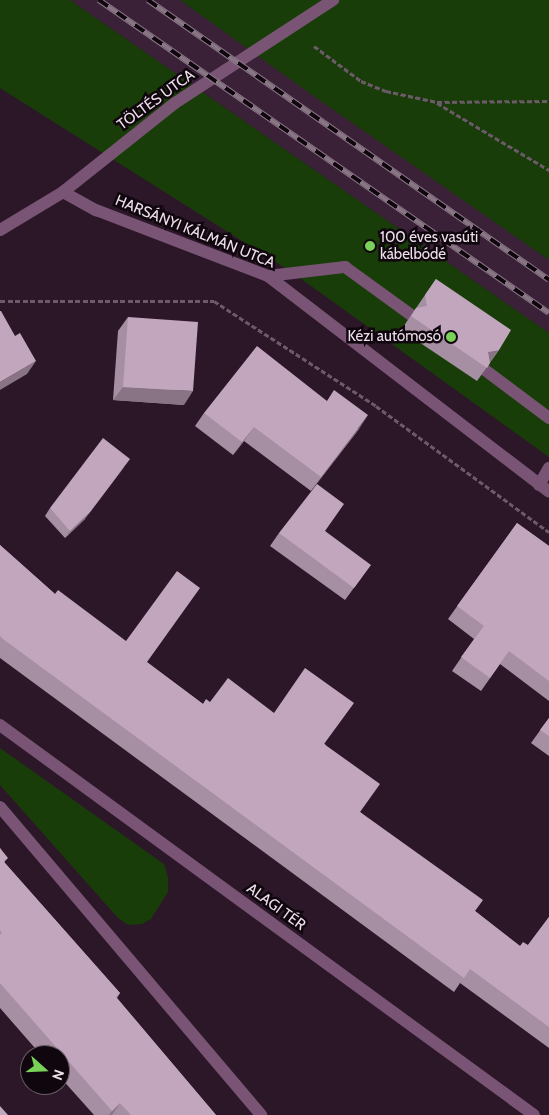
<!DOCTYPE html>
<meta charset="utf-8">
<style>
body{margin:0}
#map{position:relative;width:549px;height:1115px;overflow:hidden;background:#2c1729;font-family:Cabin,sans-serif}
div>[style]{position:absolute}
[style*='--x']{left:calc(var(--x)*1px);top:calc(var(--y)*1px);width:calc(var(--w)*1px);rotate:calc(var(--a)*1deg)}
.built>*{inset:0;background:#3a2137}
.green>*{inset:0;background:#193d09}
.path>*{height:3px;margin-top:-1.5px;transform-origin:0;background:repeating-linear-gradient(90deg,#6c5969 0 5px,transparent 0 7.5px)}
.minor>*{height:12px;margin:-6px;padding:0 6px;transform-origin:6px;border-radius:6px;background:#795474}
.rail>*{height:5.5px;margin-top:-2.75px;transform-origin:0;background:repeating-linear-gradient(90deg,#0f060e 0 11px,#887685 0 22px);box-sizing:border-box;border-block:1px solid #887685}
.wall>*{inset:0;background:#a78fa3}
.shaded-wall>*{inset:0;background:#887484}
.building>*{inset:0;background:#c2a6bd}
.dots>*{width:14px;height:14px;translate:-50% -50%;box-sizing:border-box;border:2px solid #0f060e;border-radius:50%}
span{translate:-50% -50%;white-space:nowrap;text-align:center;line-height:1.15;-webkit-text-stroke:5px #0f060e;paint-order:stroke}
.street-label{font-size:15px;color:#eee0eb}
.poi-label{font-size:15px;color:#eee0eb}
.left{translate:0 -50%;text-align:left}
.right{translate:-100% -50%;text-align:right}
.north{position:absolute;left:20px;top:1045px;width:50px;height:50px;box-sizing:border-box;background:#0f060e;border:1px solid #685d66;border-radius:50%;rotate:110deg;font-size:14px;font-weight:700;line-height:20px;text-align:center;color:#eee0eb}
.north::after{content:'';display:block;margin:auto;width:18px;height:22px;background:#79d157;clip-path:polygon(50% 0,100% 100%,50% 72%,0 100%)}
</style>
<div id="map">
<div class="built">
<div style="clip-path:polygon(70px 0,180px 0,549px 260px,549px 333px)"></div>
</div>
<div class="green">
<div style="clip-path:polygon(0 0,70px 0,549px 333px,549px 457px,293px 273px,0 88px)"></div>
<div style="clip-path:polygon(180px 0,549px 0,549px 260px,315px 97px)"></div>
<div style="clip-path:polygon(0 748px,164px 864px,168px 877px,168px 892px,151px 919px,142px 924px,128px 925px,118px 918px,0 785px)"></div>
</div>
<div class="path">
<div style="--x:314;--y:46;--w:59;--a:36.7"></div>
<div style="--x:361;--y:81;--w:27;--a:22"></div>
<div style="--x:386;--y:91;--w:52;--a:12.2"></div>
<div style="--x:437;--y:102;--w:112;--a:-0.5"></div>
<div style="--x:437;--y:103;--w:131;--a:30.9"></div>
<div style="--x:0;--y:301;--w:214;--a:0"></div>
<div style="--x:214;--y:301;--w:193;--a:32.9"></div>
<div style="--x:376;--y:406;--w:214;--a:36.1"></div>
</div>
<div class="minor">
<div style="--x:63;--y:192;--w:38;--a:29"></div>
<div style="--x:96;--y:210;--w:184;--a:21"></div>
<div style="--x:268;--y:276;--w:354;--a:37.5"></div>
<div style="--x:0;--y:230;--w:74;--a:-31.1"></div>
<div style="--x:63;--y:192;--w:143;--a:-38.5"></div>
<div style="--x:175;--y:103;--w:189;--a:-33.1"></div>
<div style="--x:268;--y:276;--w:78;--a:-6.7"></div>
<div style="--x:345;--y:267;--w:82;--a:36"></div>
<div style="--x:485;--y:370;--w:80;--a:36.9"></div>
<div style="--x:539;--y:485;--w:20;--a:-60"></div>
<div style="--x:0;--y:725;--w:661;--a:36.14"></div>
<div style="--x:0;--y:807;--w:404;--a:49.7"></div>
</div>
<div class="rail">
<div style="--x:99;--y:0;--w:548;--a:34.82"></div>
<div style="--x:148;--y:0;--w:489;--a:34.9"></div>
</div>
<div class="wall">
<div style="clip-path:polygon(436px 279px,499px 350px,477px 381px,401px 330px)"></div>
<div style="clip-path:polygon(128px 317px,184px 405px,113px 400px,118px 331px)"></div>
<div style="clip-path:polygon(204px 413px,359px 429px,311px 491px,244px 441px,233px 455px,195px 426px)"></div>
<div style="clip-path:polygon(50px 508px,85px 519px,65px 538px,45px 516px)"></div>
<div style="clip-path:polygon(517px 523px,549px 546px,549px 701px,500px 664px,481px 691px,452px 671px,474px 639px,448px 619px)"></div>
<div style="clip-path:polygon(325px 531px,362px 577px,345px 600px,270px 546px,279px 533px)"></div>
<div style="clip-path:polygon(0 545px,55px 594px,203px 704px,210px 702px,274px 713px,325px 744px,360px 812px,475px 911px,520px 946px,528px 945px,549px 917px,549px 1048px,460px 983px,454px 992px,0 658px)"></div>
<div style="clip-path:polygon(549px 718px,549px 756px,531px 743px)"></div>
<div style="clip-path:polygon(0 848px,5px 863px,120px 993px,117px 998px,216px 1115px,94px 1115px,60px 1077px,60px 1055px,41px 1055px,0 1008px)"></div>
</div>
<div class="shaded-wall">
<div style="clip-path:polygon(499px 350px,489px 363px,488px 352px)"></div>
<div style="clip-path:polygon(36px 361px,27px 374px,0 390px,0 382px)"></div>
<div style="clip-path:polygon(123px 387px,193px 391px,184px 405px,113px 400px)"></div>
<div style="clip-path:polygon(368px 415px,359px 429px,311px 491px,321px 477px)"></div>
<div style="clip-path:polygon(254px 427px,244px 441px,233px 455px,242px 442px)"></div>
<div style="clip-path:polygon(125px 466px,85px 519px,65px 538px,70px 531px)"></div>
<div style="clip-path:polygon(120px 1103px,112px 1115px,109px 1115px,112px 1111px)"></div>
</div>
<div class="building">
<div style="clip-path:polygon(436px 279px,511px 330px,499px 350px,488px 352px,490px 363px,487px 368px,411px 316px,416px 308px,427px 306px,425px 295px)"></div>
<div style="clip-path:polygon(0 311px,1px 311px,15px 336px,20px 333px,36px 361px,0 382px)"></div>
<div style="clip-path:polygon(128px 317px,198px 322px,193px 391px,123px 387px)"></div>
<div style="clip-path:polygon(257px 346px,327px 401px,334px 390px,368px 415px,321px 477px,254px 427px,242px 442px,204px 413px)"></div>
<div style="clip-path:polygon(103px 438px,130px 459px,90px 512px,70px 531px,50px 508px)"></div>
<div style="clip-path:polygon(317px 484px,344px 504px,325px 531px,371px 565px,354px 588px,279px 533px)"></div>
<div style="clip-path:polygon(517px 523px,549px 546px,549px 681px,509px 651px,490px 678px,461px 657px,484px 626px,457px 606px)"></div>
<div style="clip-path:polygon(0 545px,55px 594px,58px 590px,126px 641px,177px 571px,200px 588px,147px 662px,203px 704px,206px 699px,210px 702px,228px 678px,274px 713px,305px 668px,354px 703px,324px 744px,380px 784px,360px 812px,483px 900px,475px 911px,520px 946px,523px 942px,528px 945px,549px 917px,549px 1027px,470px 969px,464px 978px,3px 639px,0 636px)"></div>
<div style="clip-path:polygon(549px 718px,549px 736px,540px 730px)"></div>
<div style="clip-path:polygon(0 848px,8px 858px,4px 862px,120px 993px,116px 997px,216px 1115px,131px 1115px,120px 1103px,112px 1111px,0 983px,0 935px,2px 933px,0 930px)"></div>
<div style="clip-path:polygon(0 1106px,8px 1115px,0 1115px)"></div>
</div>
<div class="dots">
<div style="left:370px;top:246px;background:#79d157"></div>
<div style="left:451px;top:337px;background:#79d157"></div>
</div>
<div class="street-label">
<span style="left:156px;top:100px;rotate:-36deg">TÖLTÉS UTCA</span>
<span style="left:195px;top:232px;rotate:22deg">HARSÁNYI KÁLMÁN UTCA</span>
<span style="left:276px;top:907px;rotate:36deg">ALAGI TÉR</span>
</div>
<div class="poi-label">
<span class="left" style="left:380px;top:246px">100 éves vasúti<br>kábelbódé</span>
<span class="right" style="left:441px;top:337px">Kézi autómosó</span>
</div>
<div class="north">N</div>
</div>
